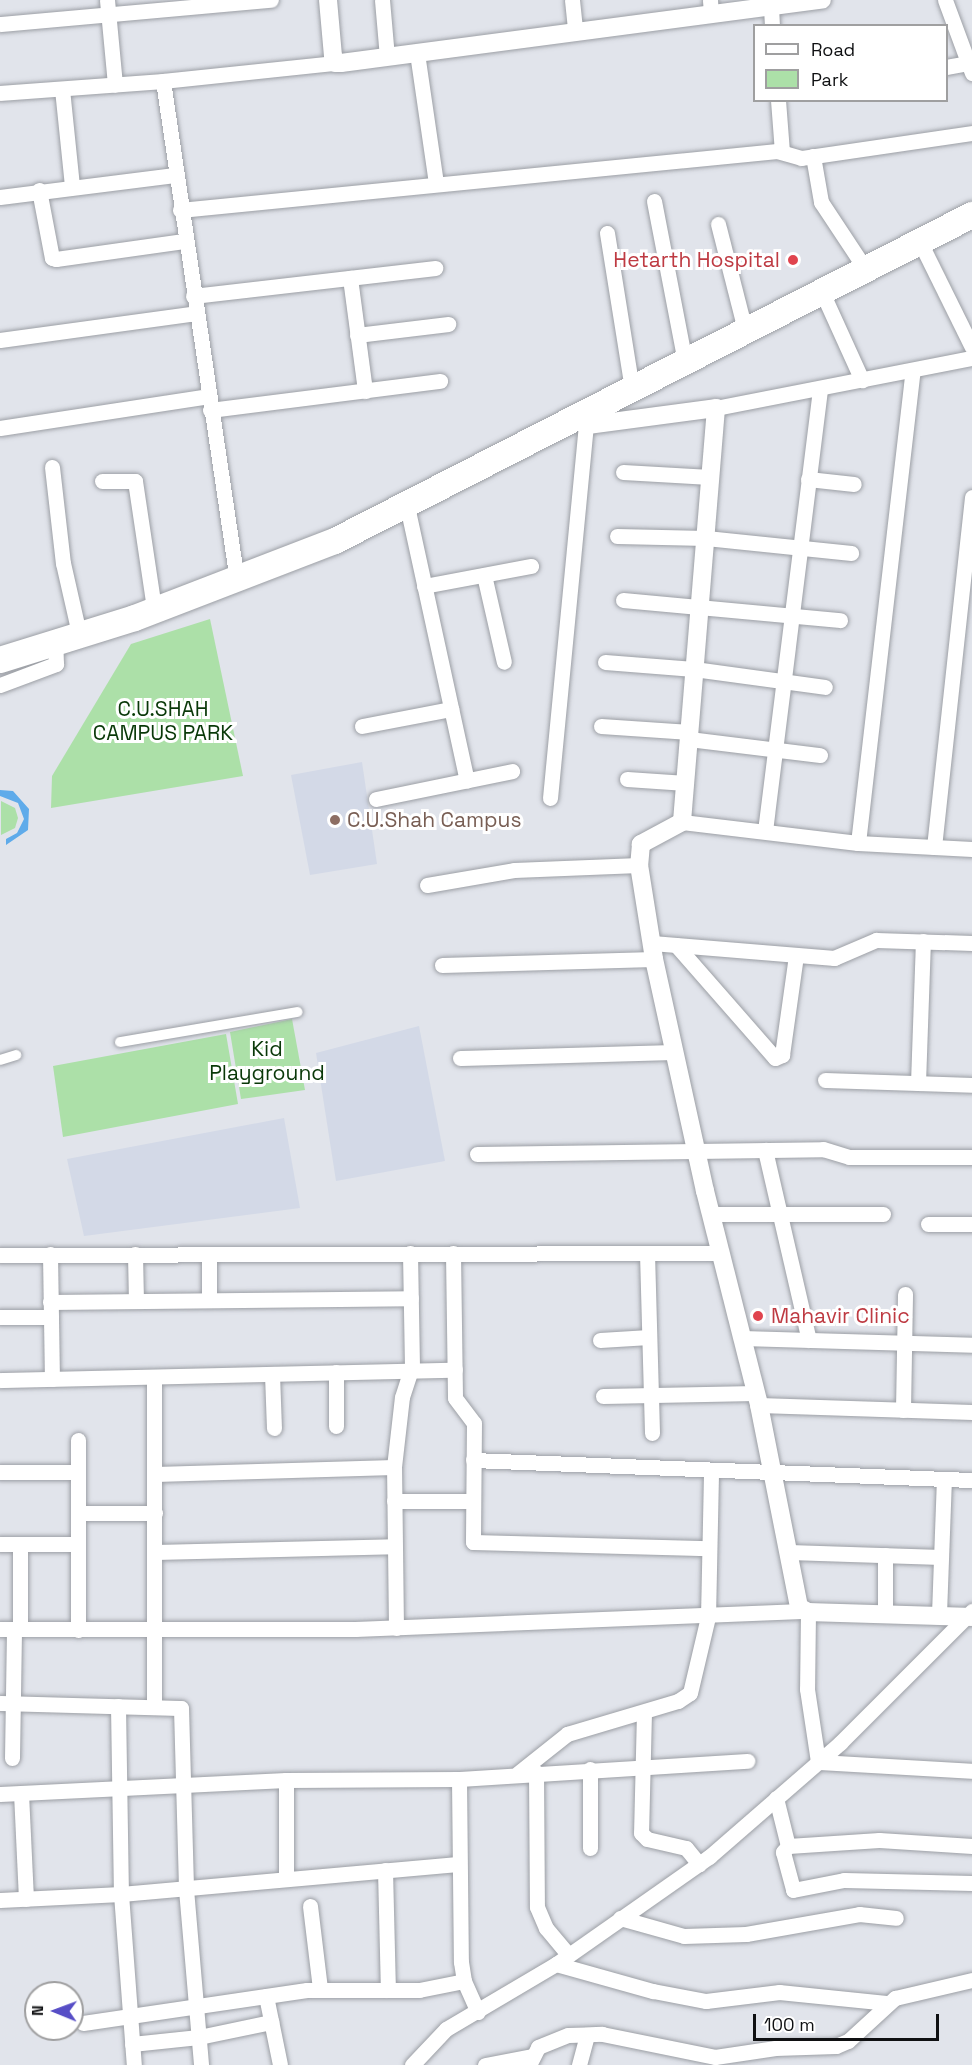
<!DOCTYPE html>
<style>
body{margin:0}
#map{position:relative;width:972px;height:2065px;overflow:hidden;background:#e1e4eb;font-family:"Space Grotesk",sans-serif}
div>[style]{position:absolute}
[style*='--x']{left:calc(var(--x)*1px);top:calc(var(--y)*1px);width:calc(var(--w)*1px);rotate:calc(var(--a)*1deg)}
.built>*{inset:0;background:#d3d9e7}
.green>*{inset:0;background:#ace0a8}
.water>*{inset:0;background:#5fabea}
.roads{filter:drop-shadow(0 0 2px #9c9fa5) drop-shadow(0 0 2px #9c9fa5)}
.pedestrian>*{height:10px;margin:-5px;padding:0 5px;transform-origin:5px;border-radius:5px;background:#fff}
.minor>*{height:15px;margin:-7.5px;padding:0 7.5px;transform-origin:7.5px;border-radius:7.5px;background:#fff}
.tertiary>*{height:18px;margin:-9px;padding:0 9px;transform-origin:9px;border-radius:9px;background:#fff}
.trunk>*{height:26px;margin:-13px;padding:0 13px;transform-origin:13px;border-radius:13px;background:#fff}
.dots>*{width:16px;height:16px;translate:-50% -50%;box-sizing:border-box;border:3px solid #fff;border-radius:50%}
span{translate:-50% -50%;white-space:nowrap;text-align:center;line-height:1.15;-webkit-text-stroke:6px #fff;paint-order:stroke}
.health-label{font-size:21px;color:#be3a42}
.right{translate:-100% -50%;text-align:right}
.left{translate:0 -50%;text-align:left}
.park-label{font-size:21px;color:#093808}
.education-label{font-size:21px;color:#785e54}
.legend{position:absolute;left:753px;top:24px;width:195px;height:78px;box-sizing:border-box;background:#fff;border:2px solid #9f9fa0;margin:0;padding:8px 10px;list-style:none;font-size:18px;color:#0f1012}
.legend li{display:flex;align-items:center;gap:12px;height:30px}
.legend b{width:30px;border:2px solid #9f9fa0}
.north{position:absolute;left:24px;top:1981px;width:60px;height:60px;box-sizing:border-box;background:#fff;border:2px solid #9f9fa0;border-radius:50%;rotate:271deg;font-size:16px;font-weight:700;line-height:24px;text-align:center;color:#0f1012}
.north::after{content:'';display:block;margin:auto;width:21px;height:27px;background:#574ec6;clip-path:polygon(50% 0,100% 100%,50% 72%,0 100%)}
.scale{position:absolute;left:753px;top:2014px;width:186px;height:27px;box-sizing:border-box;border:3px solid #0f1012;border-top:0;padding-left:8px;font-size:18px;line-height:21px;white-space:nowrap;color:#0f1012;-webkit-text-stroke:4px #fff;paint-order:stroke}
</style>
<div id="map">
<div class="built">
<div style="clip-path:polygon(362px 762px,377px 864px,310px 875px,291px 775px)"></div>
<div style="clip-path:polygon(419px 1026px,445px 1161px,336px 1181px,316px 1053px)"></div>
<div style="clip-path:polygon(284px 1118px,300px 1208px,84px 1236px,67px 1159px)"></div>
</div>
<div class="green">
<div style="clip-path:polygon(210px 619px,243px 776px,51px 808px,52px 776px,131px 644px)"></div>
<div style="clip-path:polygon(1px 801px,15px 808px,18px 818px,15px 828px,1px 835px)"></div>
<div style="clip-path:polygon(292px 1019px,305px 1090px,241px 1099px,230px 1032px)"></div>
<div style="clip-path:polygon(226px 1034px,238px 1104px,63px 1137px,53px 1066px)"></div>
</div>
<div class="water">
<div style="clip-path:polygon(0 790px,13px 791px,29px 809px,28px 830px,6px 845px,6px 839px,17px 833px,24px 819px,18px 803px,0 796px)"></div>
</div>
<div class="roads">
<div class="pedestrian">
<div style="--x:120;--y:1042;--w:180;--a:-9.6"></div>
<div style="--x:0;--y:1060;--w:17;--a:-17"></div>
</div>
<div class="minor">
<div style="--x:107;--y:0;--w:85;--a:84.6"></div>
<div style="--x:382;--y:0;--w:57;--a:85"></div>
<div style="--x:572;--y:0;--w:31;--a:84"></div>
<div style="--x:710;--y:0;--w:14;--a:86"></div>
<div style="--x:945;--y:0;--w:78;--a:69.7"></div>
<div style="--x:771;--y:7;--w:19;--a:87"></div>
<div style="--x:0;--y:24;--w:272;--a:-5.1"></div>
<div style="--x:417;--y:53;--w:132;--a:81.7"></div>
<div style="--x:946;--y:67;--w:22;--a:-10"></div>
<div style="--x:62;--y:89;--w:98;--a:84.1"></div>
<div style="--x:0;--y:93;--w:163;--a:-4.2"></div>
<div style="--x:778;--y:100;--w:52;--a:85.6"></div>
<div style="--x:813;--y:156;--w:47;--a:80.1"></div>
<div style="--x:821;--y:202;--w:82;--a:56.5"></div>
<div style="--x:39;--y:190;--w:69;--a:79.2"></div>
<div style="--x:52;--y:258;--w:4;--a:14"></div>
<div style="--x:56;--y:259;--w:129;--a:-8"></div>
<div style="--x:0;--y:197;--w:176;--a:-7.2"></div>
<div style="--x:654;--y:201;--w:153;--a:79.1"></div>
<div style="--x:180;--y:210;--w:600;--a:-5.64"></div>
<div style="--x:777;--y:151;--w:25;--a:16"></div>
<div style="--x:801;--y:158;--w:173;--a:-8.3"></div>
<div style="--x:718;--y:224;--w:101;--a:75.7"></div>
<div style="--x:607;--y:233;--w:146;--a:80.9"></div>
<div style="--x:920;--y:242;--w:117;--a:63.7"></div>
<div style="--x:350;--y:278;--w:114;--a:82.4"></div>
<div style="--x:822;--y:292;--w:97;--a:65.6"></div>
<div style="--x:193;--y:296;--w:244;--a:-6.6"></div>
<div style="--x:357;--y:335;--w:92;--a:-6.9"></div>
<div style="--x:0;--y:340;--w:198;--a:-7.8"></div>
<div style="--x:716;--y:408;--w:261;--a:-11.1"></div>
<div style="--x:210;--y:410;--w:232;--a:-7.2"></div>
<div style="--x:0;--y:428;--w:210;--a:-8.7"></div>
<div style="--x:52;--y:467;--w:97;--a:83.5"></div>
<div style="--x:63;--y:563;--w:68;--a:77.2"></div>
<div style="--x:623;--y:472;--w:87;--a:3.3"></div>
<div style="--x:808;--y:479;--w:46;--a:6.2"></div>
<div style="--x:102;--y:481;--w:33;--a:0"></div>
<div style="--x:135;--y:481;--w:121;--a:81.5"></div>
<div style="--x:407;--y:506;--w:281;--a:77.7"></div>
<div style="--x:617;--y:536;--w:89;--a:1.3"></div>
<div style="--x:706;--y:538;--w:146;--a:5.9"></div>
<div style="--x:484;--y:575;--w:89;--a:77.1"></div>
<div style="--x:237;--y:581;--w:505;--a:-98.42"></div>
<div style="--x:163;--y:81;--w:173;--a:-6"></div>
<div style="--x:424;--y:586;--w:109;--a:-10.6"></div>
<div style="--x:623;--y:600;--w:218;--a:5.3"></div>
<div style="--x:605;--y:662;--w:89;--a:4.5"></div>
<div style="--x:694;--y:669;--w:132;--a:7.8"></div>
<div style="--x:0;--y:685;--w:60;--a:-20.6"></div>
<div style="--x:56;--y:664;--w:23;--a:-92"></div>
<div style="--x:362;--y:726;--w:91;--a:-10.8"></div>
<div style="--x:601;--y:726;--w:89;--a:3.9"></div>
<div style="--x:689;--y:739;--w:132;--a:7"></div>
<div style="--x:627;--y:779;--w:59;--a:3.9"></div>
<div style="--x:550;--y:798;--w:375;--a:-84.5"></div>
<div style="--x:376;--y:799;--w:139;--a:-11.6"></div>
<div style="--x:682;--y:822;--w:177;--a:6.8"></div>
<div style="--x:858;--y:843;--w:114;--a:3"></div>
<div style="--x:765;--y:831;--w:446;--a:-82.9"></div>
<div style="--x:858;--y:843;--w:476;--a:-83.4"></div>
<div style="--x:934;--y:847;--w:352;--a:-83.8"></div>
<div style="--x:427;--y:885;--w:88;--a:-9.8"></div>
<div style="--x:514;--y:870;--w:125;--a:-2.3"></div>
<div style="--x:652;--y:943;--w:183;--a:4.7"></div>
<div style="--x:834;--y:958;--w:46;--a:-23.2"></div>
<div style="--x:876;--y:940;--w:96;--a:1.8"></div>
<div style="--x:676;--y:945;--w:150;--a:48.8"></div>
<div style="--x:775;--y:1058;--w:8;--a:-23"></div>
<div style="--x:782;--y:1055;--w:101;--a:-82"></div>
<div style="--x:442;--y:965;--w:212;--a:-1.6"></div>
<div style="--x:460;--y:1058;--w:215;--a:-1.6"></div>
<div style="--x:825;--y:1080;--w:147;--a:1.9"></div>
<div style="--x:918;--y:1083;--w:142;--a:-88"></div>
<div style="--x:765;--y:1150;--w:195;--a:77"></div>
<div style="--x:477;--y:1154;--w:346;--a:-0.8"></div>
<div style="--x:823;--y:1149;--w:27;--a:17"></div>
<div style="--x:849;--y:1157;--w:123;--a:0"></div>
<div style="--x:711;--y:1214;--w:172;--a:0"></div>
<div style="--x:928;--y:1224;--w:44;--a:0"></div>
<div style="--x:453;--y:1253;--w:145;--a:89.2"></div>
<div style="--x:455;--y:1398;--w:31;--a:53"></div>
<div style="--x:474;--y:1423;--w:119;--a:90.5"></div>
<div style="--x:473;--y:1542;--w:236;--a:1.5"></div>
<div style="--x:647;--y:1253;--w:180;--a:88.4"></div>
<div style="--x:50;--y:1254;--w:125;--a:89.1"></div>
<div style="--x:135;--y:1254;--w:47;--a:88.8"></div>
<div style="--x:209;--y:1254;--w:46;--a:90"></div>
<div style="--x:0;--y:1255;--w:721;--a:-0.16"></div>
<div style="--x:50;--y:1302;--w:361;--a:-0.6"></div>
<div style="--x:0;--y:1317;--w:51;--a:0"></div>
<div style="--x:742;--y:1338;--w:230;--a:1.7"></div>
<div style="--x:600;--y:1340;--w:49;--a:-3.5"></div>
<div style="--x:272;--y:1374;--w:54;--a:87.9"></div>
<div style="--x:0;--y:1380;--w:455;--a:-1.3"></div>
<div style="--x:603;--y:1396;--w:153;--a:-1.1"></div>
<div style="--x:759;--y:1405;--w:213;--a:1.9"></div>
<div style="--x:903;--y:1410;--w:116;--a:-89"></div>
<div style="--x:336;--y:1426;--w:54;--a:-90"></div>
<div style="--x:78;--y:1440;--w:190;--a:90"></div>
<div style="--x:473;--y:1460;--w:499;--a:2.3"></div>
<div style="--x:0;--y:1472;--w:78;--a:0"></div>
<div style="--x:155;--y:1474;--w:239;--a:-1.7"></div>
<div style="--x:394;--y:1501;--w:77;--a:0"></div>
<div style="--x:78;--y:1513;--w:77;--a:0"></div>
<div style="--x:0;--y:1544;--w:78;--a:0"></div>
<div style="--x:155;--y:1552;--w:239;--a:-1.4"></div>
<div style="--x:789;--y:1552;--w:152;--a:1.9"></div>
<div style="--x:808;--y:1612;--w:77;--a:90.7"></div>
<div style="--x:807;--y:1689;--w:74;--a:81.4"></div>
<div style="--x:818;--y:1762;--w:154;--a:3.3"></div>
<div style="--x:885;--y:1612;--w:57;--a:-90"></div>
<div style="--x:939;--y:1614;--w:134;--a:-87.9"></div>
<div style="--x:396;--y:1628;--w:161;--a:-90.7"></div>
<div style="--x:394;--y:1467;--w:70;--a:-83.5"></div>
<div style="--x:402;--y:1397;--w:32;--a:-72"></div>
<div style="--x:412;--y:1367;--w:114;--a:-91"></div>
<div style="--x:0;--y:1629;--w:355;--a:0"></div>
<div style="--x:355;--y:1629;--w:447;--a:-2.3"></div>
<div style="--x:20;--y:1629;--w:85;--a:-90"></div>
<div style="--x:0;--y:1703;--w:181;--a:1.6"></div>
<div style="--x:181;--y:1708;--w:181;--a:88.4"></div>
<div style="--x:186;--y:1889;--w:177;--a:85.1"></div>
<div style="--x:118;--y:1706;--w:188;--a:89.1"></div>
<div style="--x:121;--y:1894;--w:171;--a:85.7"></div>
<div style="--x:154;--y:1706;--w:329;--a:-90"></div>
<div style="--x:644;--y:1712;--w:121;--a:91.4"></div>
<div style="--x:641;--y:1833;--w:8;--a:45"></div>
<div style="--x:647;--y:1839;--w:40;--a:13"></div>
<div style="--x:686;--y:1848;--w:21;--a:51"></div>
<div style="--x:12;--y:1758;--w:129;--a:-89.1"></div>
<div style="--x:536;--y:1772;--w:135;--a:89.6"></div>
<div style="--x:537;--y:1907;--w:23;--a:67"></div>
<div style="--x:546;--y:1928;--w:35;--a:50"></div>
<div style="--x:518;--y:1773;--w:63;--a:-38.5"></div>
<div style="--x:567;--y:1734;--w:116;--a:-16.6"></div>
<div style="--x:678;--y:1701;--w:14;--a:-34"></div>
<div style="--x:690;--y:1693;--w:78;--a:-76.7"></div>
<div style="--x:708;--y:1617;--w:147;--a:-88.8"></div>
<div style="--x:459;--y:1779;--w:183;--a:89.4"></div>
<div style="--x:461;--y:1962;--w:19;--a:81"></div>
<div style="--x:464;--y:1981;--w:34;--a:66"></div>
<div style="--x:21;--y:1793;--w:106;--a:87.3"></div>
<div style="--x:0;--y:1794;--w:286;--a:-2.8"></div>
<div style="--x:286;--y:1780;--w:173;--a:-0.3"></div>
<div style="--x:459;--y:1779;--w:289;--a:-3.6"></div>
<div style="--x:776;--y:1798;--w:49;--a:76"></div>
<div style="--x:972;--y:1846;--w:93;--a:-176.3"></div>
<div style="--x:879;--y:1840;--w:91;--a:176.2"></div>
<div style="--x:788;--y:1846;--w:8;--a:130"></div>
<div style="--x:783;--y:1852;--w:39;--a:75"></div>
<div style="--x:793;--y:1890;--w:52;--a:-11.1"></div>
<div style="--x:844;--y:1880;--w:128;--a:1.3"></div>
<div style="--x:590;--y:1848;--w:79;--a:-90"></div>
<div style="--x:385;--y:1870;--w:120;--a:88.6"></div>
<div style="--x:286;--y:1879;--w:99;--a:-90"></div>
<div style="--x:0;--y:1900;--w:121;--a:-2.8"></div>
<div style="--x:121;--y:1894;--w:338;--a:-5.1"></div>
<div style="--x:310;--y:1906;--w:84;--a:83.1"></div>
<div style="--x:620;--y:1918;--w:66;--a:15.7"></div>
<div style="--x:684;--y:1936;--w:62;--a:-1.8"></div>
<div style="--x:746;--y:1934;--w:115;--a:-10"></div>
<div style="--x:859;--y:1914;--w:37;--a:6"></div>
<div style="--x:556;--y:1964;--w:101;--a:15.6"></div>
<div style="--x:653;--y:1991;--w:54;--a:10.7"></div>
<div style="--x:706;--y:2001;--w:74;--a:-7"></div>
<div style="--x:779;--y:1992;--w:110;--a:5.8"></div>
<div style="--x:266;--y:1996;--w:70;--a:78.5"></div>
<div style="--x:83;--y:2023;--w:226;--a:-8.4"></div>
<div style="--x:307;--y:1990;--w:112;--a:0"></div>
<div style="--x:419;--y:1990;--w:46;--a:-11.3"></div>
<div style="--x:132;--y:2044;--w:67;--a:-6"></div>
<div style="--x:199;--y:2037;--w:74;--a:-11.8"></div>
<div style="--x:412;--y:2065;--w:50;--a:-46.6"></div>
<div style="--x:446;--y:2029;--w:128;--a:-30.6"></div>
<div style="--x:556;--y:1964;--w:187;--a:-35"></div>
<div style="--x:709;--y:1857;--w:174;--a:-41"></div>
<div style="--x:840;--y:1743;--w:187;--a:-45"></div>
<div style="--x:485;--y:2065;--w:49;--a:-10.6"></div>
<div style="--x:529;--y:2065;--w:20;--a:-63"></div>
<div style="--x:538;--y:2047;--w:32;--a:-22"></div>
<div style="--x:568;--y:2035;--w:34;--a:-2"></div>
<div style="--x:602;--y:2034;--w:115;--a:11.5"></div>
<div style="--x:715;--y:2057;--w:61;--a:-8.5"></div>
<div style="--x:775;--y:2048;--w:61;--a:-1.9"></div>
<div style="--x:836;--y:2046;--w:13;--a:-23"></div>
<div style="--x:848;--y:2041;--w:64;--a:-42.5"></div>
<div style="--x:895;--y:1998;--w:79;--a:-13.2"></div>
<div style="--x:579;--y:2065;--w:31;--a:-75"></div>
</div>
<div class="tertiary">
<div style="--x:328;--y:0;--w:56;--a:84.9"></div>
<div style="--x:333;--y:56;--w:7;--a:74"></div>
<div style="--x:335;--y:63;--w:6;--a:0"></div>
<div style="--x:341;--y:63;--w:485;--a:-7.5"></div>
<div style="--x:584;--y:415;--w:8;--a:97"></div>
<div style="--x:583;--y:423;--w:6;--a:18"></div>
<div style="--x:589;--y:425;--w:128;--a:-7.6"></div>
<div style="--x:716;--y:408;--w:415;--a:94.7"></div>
<div style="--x:682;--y:822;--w:47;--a:151.8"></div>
<div style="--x:641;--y:844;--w:21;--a:95"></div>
<div style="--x:639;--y:865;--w:95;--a:80.9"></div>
<div style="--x:654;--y:959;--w:238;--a:77.6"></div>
<div style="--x:705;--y:1191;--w:221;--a:75.8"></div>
<div style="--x:759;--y:1405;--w:206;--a:78.8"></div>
<div style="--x:799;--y:1607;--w:10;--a:29"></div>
<div style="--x:808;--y:1612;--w:164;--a:1.7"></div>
</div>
<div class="trunk">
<div style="--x:0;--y:660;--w:141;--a:-17.3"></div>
<div style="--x:135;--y:618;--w:214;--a:-21.1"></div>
<div style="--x:335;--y:541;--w:716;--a:-27.1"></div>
</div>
</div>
<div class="dots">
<div style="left:793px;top:260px;background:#e0444e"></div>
<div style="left:335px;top:820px;background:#8d6e63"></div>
<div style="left:758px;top:1316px;background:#e0444e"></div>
</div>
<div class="health-label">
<span class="right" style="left:780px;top:260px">Hetarth Hospital</span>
<span class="left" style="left:771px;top:1316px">Mahavir Clinic</span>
</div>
<div class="park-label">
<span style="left:163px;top:721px">C.U.SHAH<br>CAMPUS PARK</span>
<span style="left:267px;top:1061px">Kid<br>Playground</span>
</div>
<div class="education-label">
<span class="left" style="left:347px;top:820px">C.U.Shah Campus</span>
</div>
<ul class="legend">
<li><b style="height:8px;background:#fff"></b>Road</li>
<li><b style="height:16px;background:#ace0a8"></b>Park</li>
</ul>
<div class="north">N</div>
<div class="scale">100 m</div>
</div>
